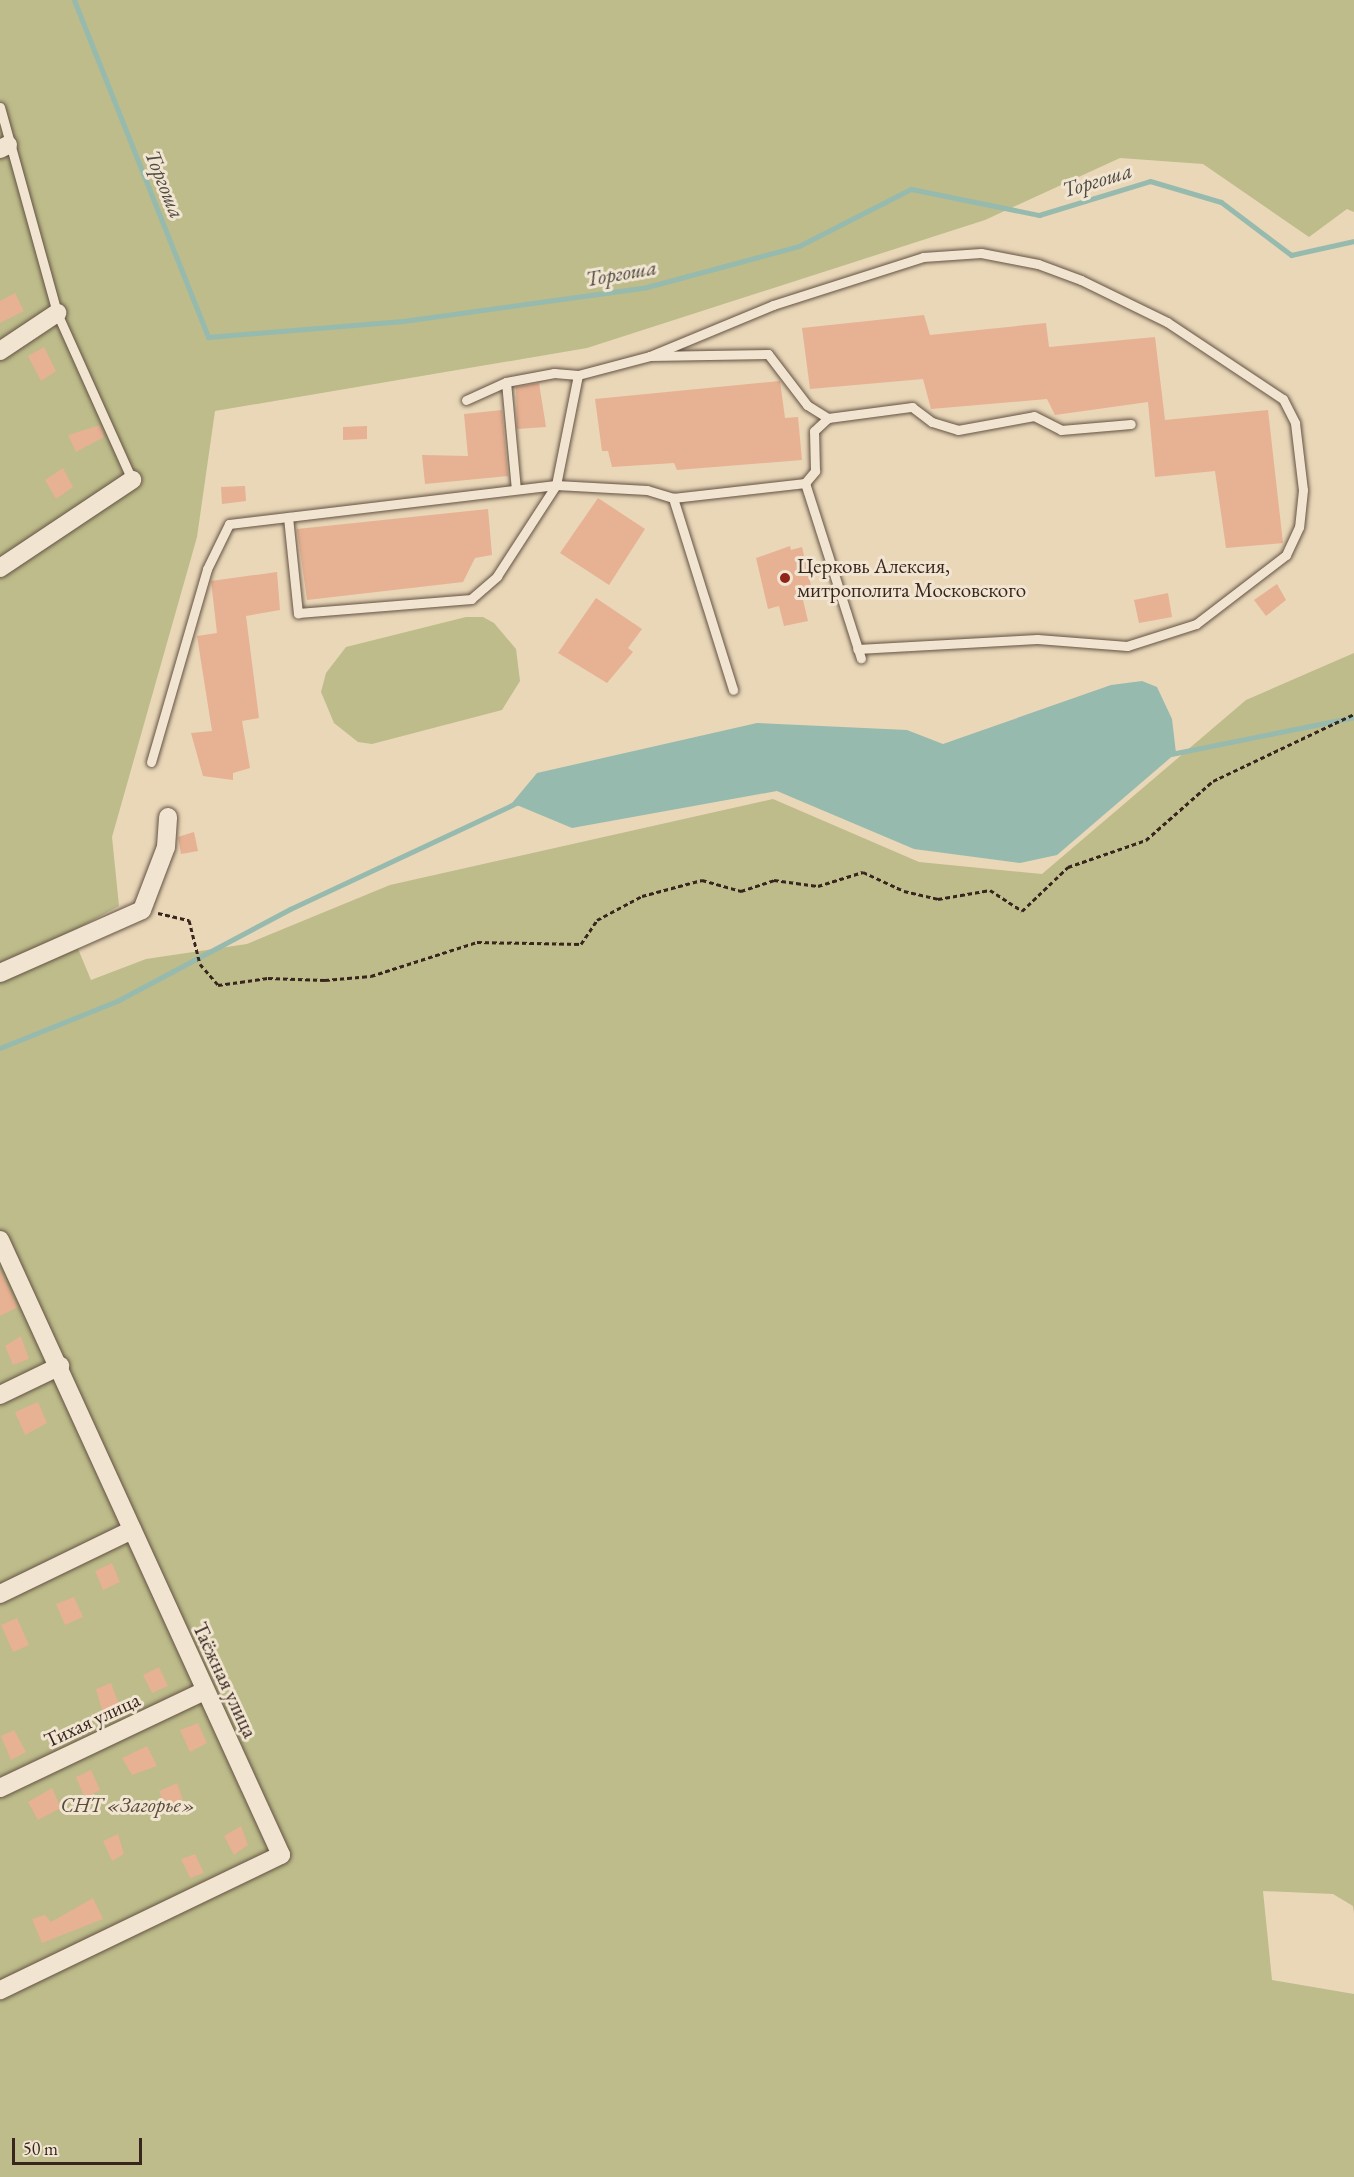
<!DOCTYPE html>
<meta charset="utf-8">
<style>
body{margin:0}
#map{position:relative;width:1354px;height:2177px;overflow:hidden;background:#e9d7b8;font-family:"EB Garamond",serif}
div>[style]{position:absolute}
[style*='--x']{left:calc(var(--x)*1px);top:calc(var(--y)*1px);width:calc(var(--w)*1px);rotate:calc(var(--a)*1deg)}
.green>*{inset:0;background:#bdbc8a}
.water>*{inset:0;background:#97baae}
.stream>*{height:5px;margin:-2.5px;padding:0 2.5px;transform-origin:2.5px;border-radius:2.5px;background:#97baae}
.building>*{inset:0;background:#e7b193}
.path>*{height:3px;margin-top:-1.5px;transform-origin:0;background:repeating-linear-gradient(90deg,#37251e 0 4.5px,transparent 0 7.5px)}
.roads{filter:drop-shadow(0 0 2px #645244) drop-shadow(0 0 2px #645244)}
.lane>*{height:9px;margin:-4.5px;padding:0 4.5px;transform-origin:4.5px;border-radius:4.5px;background:#f1e5d1}
.street>*{height:18px;margin:-9px;padding:0 9px;transform-origin:9px;border-radius:9px;background:#f1e5d1}
.dots>*{width:16px;height:16px;translate:-50% -50%;box-sizing:border-box;border:3px solid #f1e5d1;border-radius:50%}
span{translate:-50% -50%;white-space:nowrap;text-align:center;line-height:1.15;-webkit-text-stroke:6px #f1e5d1;paint-order:stroke}
.poi-label{font-size:21px;color:#37251e}
.left{translate:0 -50%;text-align:left}
.street-label{font-size:21px;color:#37251e}
.park-label{font-size:21px;color:#584b39;font-style:italic}
.water-label{font-size:22px;color:#4f4a42;font-style:italic}
.scale{position:absolute;left:12px;top:2138px;width:130px;height:27px;box-sizing:border-box;border:3px solid #37251e;border-top:0;padding-left:8px;font-size:18px;line-height:21px;white-space:nowrap;color:#37251e;-webkit-text-stroke:4px #f1e5d1;paint-order:stroke}
</style>
<div id="map">
<div class="green">
<div style="clip-path:polygon(0 0,1354px 0,1354px 212px,1347px 209px,1309px 237px,1203px 164px,1120px 158px,985px 220px,587px 348px,215px 411px,197px 537px,112px 837px,119px 906px,71px 932px,91px 980px,146px 959px,247px 944px,390px 885px,773px 799px,919px 862px,1042px 874px,1246px 700px,1354px 653px,1354px 1913px,1353px 1906px,1333px 1894px,1263px 1891px,1272px 1980px,1354px 1994px,1354px 2177px,0 2177px)"></div>
<div style="clip-path:polygon(466px 617px,483px 617px,494px 623px,516px 649px,520px 681px,502px 710px,372px 744px,358px 742px,334px 723px,321px 692px,326px 673px,346px 647px)"></div>
</div>
<div class="water">
<div style="clip-path:polygon(1142px 681px,1157px 687px,1172px 719px,1176px 753px,1057px 855px,1020px 863px,914px 849px,777px 791px,572px 828px,512px 803px,537px 773px,757px 723px,907px 730px,943px 744px,1111px 685px)"></div>
</div>
<div class="stream">
<div style="--x:74;--y:0;--w:363;--a:68.3"></div>
<div style="--x:208;--y:337;--w:196;--a:-4.7"></div>
<div style="--x:403;--y:321;--w:246;--a:-7.9"></div>
<div style="--x:647;--y:287;--w:157;--a:-15.1"></div>
<div style="--x:799;--y:246;--w:126;--a:-27"></div>
<div style="--x:911;--y:189;--w:131;--a:11.5"></div>
<div style="--x:1039;--y:215;--w:116;--a:-17"></div>
<div style="--x:1150;--y:181;--w:74;--a:16.5"></div>
<div style="--x:1221;--y:202;--w:88;--a:37.1"></div>
<div style="--x:1291;--y:255;--w:65;--a:-12.5"></div>
<div style="--x:1171;--y:754;--w:187;--a:-11.4"></div>
<div style="--x:0;--y:1048;--w:126;--a:-21.9"></div>
<div style="--x:117;--y:1001;--w:196;--a:-28"></div>
<div style="--x:290;--y:909;--w:252;--a:-25.1"></div>
</div>
<div class="building">
<div style="clip-path:polygon(15px 293px,24px 311px,0 323px,0 301px)"></div>
<div style="clip-path:polygon(924px 315px,930px 335px,1046px 323px,1049px 347px,1155px 337px,1165px 420px,1268px 410px,1283px 543px,1226px 548px,1215px 471px,1155px 477px,1148px 402px,1055px 415px,1047px 399px,931px 409px,923px 379px,810px 389px,802px 328px)"></div>
<div style="clip-path:polygon(44px 347px,56px 371px,41px 381px,28px 356px)"></div>
<div style="clip-path:polygon(780px 381px,785px 418px,798px 417px,802px 460px,677px 470px,674px 463px,612px 467px,608px 451px,602px 451px,595px 399px)"></div>
<div style="clip-path:polygon(539px 383px,546px 427px,517px 429px,516px 387px)"></div>
<div style="clip-path:polygon(502px 410px,508px 476px,425px 484px,422px 455px,468px 456px,464px 414px)"></div>
<div style="clip-path:polygon(100px 425px,104px 437px,76px 452px,68px 435px)"></div>
<div style="clip-path:polygon(367px 426px,367px 439px,343px 440px,343px 427px)"></div>
<div style="clip-path:polygon(63px 468px,73px 487px,56px 499px,45px 480px)"></div>
<div style="clip-path:polygon(245px 486px,246px 501px,222px 504px,221px 487px)"></div>
<div style="clip-path:polygon(598px 498px,645px 529px,609px 585px,560px 553px)"></div>
<div style="clip-path:polygon(488px 509px,492px 555px,475px 558px,463px 582px,307px 600px,297px 529px)"></div>
<div style="clip-path:polygon(790px 546px,791px 550px,802px 547px,814px 598px,803px 600px,808px 621px,784px 626px,779px 606px,768px 609px,756px 558px)"></div>
<div style="clip-path:polygon(277px 572px,280px 610px,246px 616px,259px 718px,242px 721px,250px 768px,233px 773px,233px 780px,203px 776px,191px 733px,212px 731px,197px 636px,217px 633px,211px 581px)"></div>
<div style="clip-path:polygon(1277px 584px,1286px 600px,1266px 616px,1254px 600px)"></div>
<div style="clip-path:polygon(1168px 593px,1172px 617px,1139px 623px,1134px 600px)"></div>
<div style="clip-path:polygon(596px 598px,642px 629px,628px 648px,633px 652px,607px 683px,558px 653px)"></div>
<div style="clip-path:polygon(194px 832px,198px 851px,181px 854px,178px 837px)"></div>
<div style="clip-path:polygon(0 1270px,18px 1307px,0 1316px)"></div>
<div style="clip-path:polygon(21px 1336px,29px 1359px,13px 1365px,5px 1346px)"></div>
<div style="clip-path:polygon(38px 1402px,47px 1423px,25px 1435px,15px 1412px)"></div>
<div style="clip-path:polygon(112px 1563px,120px 1582px,103px 1590px,95px 1571px)"></div>
<div style="clip-path:polygon(74px 1597px,83px 1617px,65px 1625px,56px 1604px)"></div>
<div style="clip-path:polygon(17px 1618px,29px 1645px,13px 1652px,1px 1625px)"></div>
<div style="clip-path:polygon(159px 1667px,168px 1686px,152px 1693px,143px 1675px)"></div>
<div style="clip-path:polygon(111px 1683px,121px 1710px,104px 1717px,96px 1689px)"></div>
<div style="clip-path:polygon(198px 1723px,207px 1743px,190px 1752px,180px 1730px)"></div>
<div style="clip-path:polygon(14px 1730px,26px 1752px,11px 1760px,1px 1736px)"></div>
<div style="clip-path:polygon(147px 1746px,157px 1766px,132px 1775px,122px 1758px)"></div>
<div style="clip-path:polygon(91px 1770px,100px 1790px,85px 1798px,76px 1777px)"></div>
<div style="clip-path:polygon(177px 1783px,183px 1800px,166px 1809px,159px 1791px)"></div>
<div style="clip-path:polygon(52px 1788px,61px 1808px,38px 1820px,28px 1802px)"></div>
<div style="clip-path:polygon(241px 1826px,248px 1845px,234px 1855px,224px 1836px)"></div>
<div style="clip-path:polygon(118px 1834px,124px 1854px,112px 1861px,103px 1841px)"></div>
<div style="clip-path:polygon(195px 1854px,204px 1873px,190px 1878px,181px 1859px)"></div>
<div style="clip-path:polygon(93px 1898px,103px 1919px,42px 1943px,32px 1919px,45px 1915px,51px 1922px)"></div>
</div>
<div class="path">
<div style="--x:158;--y:913;--w:32;--a:13"></div>
<div style="--x:189;--y:920;--w:45;--a:76"></div>
<div style="--x:200;--y:964;--w:28;--a:49"></div>
<div style="--x:218;--y:985;--w:50;--a:-8"></div>
<div style="--x:268;--y:978;--w:57;--a:2"></div>
<div style="--x:325;--y:980;--w:46;--a:-5"></div>
<div style="--x:371;--y:976;--w:111;--a:-17.8"></div>
<div style="--x:477;--y:942;--w:104;--a:1.1"></div>
<div style="--x:581;--y:944;--w:29;--a:-56"></div>
<div style="--x:597;--y:920;--w:51;--a:-28.1"></div>
<div style="--x:642;--y:896;--w:62;--a:-14.9"></div>
<div style="--x:702;--y:880;--w:41;--a:15.8"></div>
<div style="--x:741;--y:891;--w:35;--a:-18"></div>
<div style="--x:774;--y:880;--w:44;--a:7.8"></div>
<div style="--x:818;--y:886;--w:47;--a:-17.3"></div>
<div style="--x:863;--y:872;--w:45;--a:24.9"></div>
<div style="--x:904;--y:891;--w:35;--a:13"></div>
<div style="--x:938;--y:899;--w:53;--a:-9.8"></div>
<div style="--x:990;--y:890;--w:38;--a:33"></div>
<div style="--x:1022;--y:911;--w:64;--a:-43.7"></div>
<div style="--x:1068;--y:867;--w:83;--a:-19.1"></div>
<div style="--x:1146;--y:840;--w:89;--a:-41.4"></div>
<div style="--x:1213;--y:781;--w:156;--a:-25.4"></div>
</div>
<div class="roads">
<div class="lane">
<div style="--x:0;--y:107;--w:214;--a:74.5"></div>
<div style="--x:57;--y:313;--w:183;--a:65.8"></div>
<div style="--x:650;--y:356;--w:118;--a:-1"></div>
<div style="--x:768;--y:354;--w:64;--a:52.6"></div>
<div style="--x:807;--y:405;--w:25;--a:32"></div>
<div style="--x:506;--y:382;--w:107;--a:84.7"></div>
<div style="--x:466;--y:400;--w:44;--a:-24.2"></div>
<div style="--x:506;--y:382;--w:49;--a:-10.6"></div>
<div style="--x:554;--y:373;--w:24;--a:5"></div>
<div style="--x:805;--y:483;--w:16;--a:-50"></div>
<div style="--x:815;--y:471;--w:40;--a:-91.4"></div>
<div style="--x:814;--y:431;--w:19;--a:-43"></div>
<div style="--x:828;--y:418;--w:85;--a:-7.5"></div>
<div style="--x:912;--y:407;--w:25;--a:37"></div>
<div style="--x:932;--y:422;--w:27;--a:17"></div>
<div style="--x:958;--y:430;--w:77;--a:-10.4"></div>
<div style="--x:1034;--y:416;--w:30;--a:27"></div>
<div style="--x:1061;--y:430;--w:70;--a:-4.9"></div>
<div style="--x:673;--y:498;--w:133;--a:-6.5"></div>
<div style="--x:805;--y:483;--w:184;--a:72.3"></div>
<div style="--x:288;--y:517;--w:97;--a:84.1"></div>
<div style="--x:298;--y:613;--w:174;--a:-4.6"></div>
<div style="--x:471;--y:599;--w:35;--a:-41"></div>
<div style="--x:497;--y:576;--w:108;--a:-57"></div>
<div style="--x:556;--y:485;--w:112;--a:-78.7"></div>
<div style="--x:578;--y:375;--w:74;--a:-14.8"></div>
<div style="--x:650;--y:356;--w:133;--a:-22.5"></div>
<div style="--x:773;--y:305;--w:157;--a:-17.7"></div>
<div style="--x:923;--y:257;--w:58;--a:-3.9"></div>
<div style="--x:981;--y:253;--w:58;--a:10.9"></div>
<div style="--x:1038;--y:264;--w:46;--a:20.4"></div>
<div style="--x:1081;--y:280;--w:96;--a:26"></div>
<div style="--x:1167;--y:322;--w:139;--a:33.6"></div>
<div style="--x:1283;--y:399;--w:27;--a:63"></div>
<div style="--x:1295;--y:423;--w:67;--a:83.2"></div>
<div style="--x:1303;--y:490;--w:37;--a:96"></div>
<div style="--x:1299;--y:527;--w:31;--a:115"></div>
<div style="--x:1286;--y:555;--w:113;--a:142.5"></div>
<div style="--x:1196;--y:624;--w:72;--a:162.3"></div>
<div style="--x:1127;--y:646;--w:90;--a:-175.6"></div>
<div style="--x:1037;--y:639;--w:180;--a:176.8"></div>
<div style="--x:151;--y:762;--w:201;--a:-73.8"></div>
<div style="--x:207;--y:569;--w:50;--a:-63.9"></div>
<div style="--x:229;--y:524;--w:329;--a:-6.8"></div>
<div style="--x:556;--y:485;--w:91;--a:3.1"></div>
<div style="--x:647;--y:490;--w:27;--a:17"></div>
<div style="--x:673;--y:498;--w:201;--a:72.6"></div>
</div>
<div class="street">
<div style="--x:0;--y:149;--w:9;--a:-27"></div>
<div style="--x:0;--y:351;--w:69;--a:-33.7"></div>
<div style="--x:0;--y:568;--w:159;--a:-33.7"></div>
<div style="--x:0;--y:973;--w:155;--a:-23.9"></div>
<div style="--x:142;--y:910;--w:67;--a:-69.1"></div>
<div style="--x:166;--y:847;--w:30;--a:-86"></div>
<div style="--x:0;--y:1240;--w:676;--a:65.44"></div>
<div style="--x:281;--y:1855;--w:312;--a:154.3"></div>
<div style="--x:0;--y:1395;--w:67;--a:-25.8"></div>
<div style="--x:0;--y:1594;--w:147;--a:-25.9"></div>
<div style="--x:0;--y:1788;--w:226;--a:-25.4"></div>
</div>
</div>
<div class="dots">
<div style="left:785px;top:578px;background:#8f2418"></div>
</div>
<div class="poi-label">
<span class="left" style="left:797px;top:578px">Церковь Алексия,<br>митрополита Московского</span>
</div>
<div class="street-label">
<span style="left:225px;top:1680px;rotate:65deg">Таёжная улица</span>
<span style="left:92px;top:1720px;rotate:-25deg">Тихая улица</span>
</div>
<div class="park-label">
<span style="left:128px;top:1805px">СНТ «Загорье»</span>
</div>
<div class="water-label">
<span style="left:1097px;top:180px;rotate:-17deg">Торгоша</span>
<span style="left:165px;top:184px;rotate:68deg">Торгоша</span>
<span style="left:621px;top:273px;rotate:-10deg">Торгоша</span>
</div>
<div class="scale">50 m</div>
</div>
